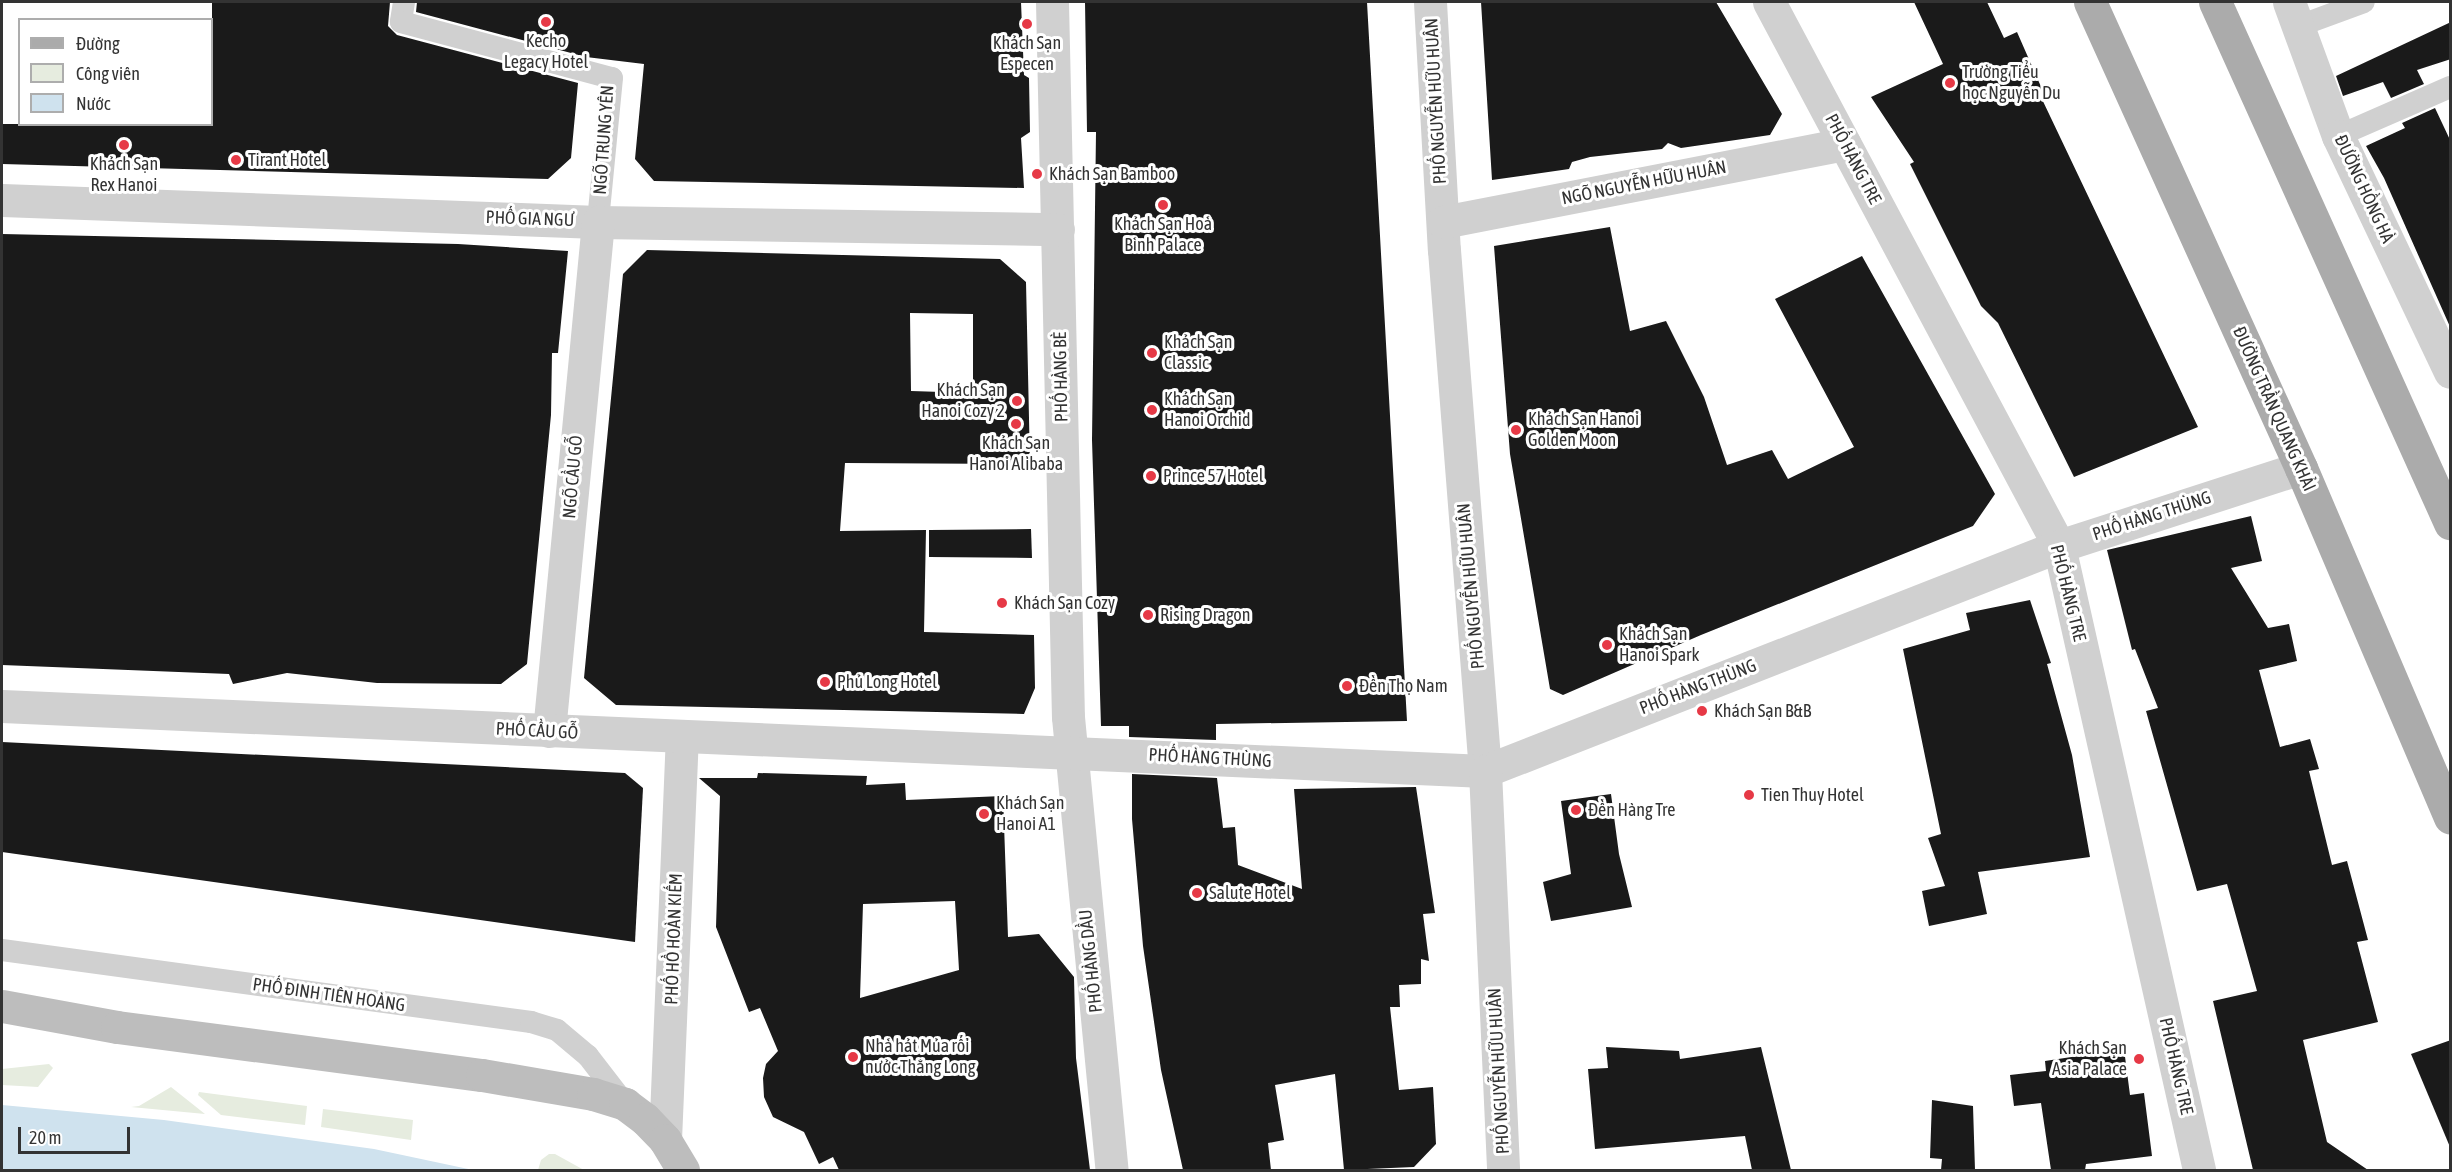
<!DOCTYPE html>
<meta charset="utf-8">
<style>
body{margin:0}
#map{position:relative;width:2452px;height:1172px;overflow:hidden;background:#fff;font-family:"Asap Condensed",sans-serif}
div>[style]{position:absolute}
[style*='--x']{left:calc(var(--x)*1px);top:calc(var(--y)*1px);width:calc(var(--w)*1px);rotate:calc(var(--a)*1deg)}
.green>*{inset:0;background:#e6ecdf}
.water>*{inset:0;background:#cfe2ee}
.building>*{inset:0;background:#1a1a1a}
.service>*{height:22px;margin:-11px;padding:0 11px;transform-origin:11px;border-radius:11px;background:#d0d0d0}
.minor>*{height:33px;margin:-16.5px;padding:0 16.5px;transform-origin:16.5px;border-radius:16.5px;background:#d0d0d0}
.tertiary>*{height:33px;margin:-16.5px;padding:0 16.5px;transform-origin:16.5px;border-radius:16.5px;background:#d0d0d0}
.secondary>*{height:33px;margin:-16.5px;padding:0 16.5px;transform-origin:16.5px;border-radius:16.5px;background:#bdbdbd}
.primary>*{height:33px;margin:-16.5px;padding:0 16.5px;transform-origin:16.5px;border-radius:16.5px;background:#ababab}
.dots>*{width:16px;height:16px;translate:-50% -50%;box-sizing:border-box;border:3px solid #fff;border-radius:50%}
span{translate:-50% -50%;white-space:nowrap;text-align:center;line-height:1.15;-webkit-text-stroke:6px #fff;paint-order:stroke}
.poi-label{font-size:18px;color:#333}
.left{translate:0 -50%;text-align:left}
.right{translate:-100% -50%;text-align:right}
.street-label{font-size:18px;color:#333}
.frame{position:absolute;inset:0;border:3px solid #333;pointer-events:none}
.legend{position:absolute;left:18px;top:18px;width:195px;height:108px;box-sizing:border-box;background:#fff;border:2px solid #adadad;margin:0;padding:8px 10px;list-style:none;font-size:18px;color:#333}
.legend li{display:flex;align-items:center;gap:12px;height:30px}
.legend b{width:30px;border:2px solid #adadad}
.scale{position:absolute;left:18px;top:1127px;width:112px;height:27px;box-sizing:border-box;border:3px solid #333;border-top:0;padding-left:8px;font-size:18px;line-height:21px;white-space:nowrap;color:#333;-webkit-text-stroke:4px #fff;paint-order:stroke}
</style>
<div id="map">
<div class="green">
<div style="clip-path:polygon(49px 1064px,53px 1068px,38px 1087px,2px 1085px,2px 1069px)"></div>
<div style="clip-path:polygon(171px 1087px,205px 1114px,131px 1107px,139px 1106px)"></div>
<div style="clip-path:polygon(199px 1092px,307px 1106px,305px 1125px,221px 1115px,198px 1095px)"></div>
<div style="clip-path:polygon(323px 1109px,413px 1120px,411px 1140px,321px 1127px)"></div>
<div style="clip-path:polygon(549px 1154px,555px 1154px,584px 1170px,538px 1170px,541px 1160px)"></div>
</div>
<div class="water">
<div style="clip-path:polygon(2px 1105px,164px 1120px,374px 1149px,473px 1170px,2px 1170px)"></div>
</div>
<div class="building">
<div style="clip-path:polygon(212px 2px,390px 2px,388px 26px,397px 35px,578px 83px,571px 158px,548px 179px,2px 164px,2px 124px,212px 124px)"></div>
<div style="clip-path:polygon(417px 2px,1021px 2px,1024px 75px,1029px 78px,1030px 132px,1021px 138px,1024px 188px,654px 181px,635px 159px,644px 64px,586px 57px,416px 12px)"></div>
<div style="clip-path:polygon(1085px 2px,1367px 2px,1407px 721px,1216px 724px,1216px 740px,1129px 737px,1129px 726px,1101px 726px,1092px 440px,1096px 132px,1087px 132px)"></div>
<div style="clip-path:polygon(1481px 2px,1716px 2px,1782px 114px,1770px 135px,1681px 148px,1668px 143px,1662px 149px,1590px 157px,1572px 162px,1569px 169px,1492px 180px)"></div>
<div style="clip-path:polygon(1914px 2px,1987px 2px,2004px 38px,2017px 32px,2042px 89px,2040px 95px,2198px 427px,2074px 477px,1998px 323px,1981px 306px,1910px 164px,1914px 162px,1871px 97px,1943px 64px)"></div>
<div style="clip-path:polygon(2451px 22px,2451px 59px,2417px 70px,2424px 84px,2391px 98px,2383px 82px,2343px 96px,2336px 76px)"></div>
<div style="clip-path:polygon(2435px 108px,2451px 142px,2451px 329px,2384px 178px,2366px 146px,2405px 128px,2402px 123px)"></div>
<div style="clip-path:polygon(1610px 227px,1630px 331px,1666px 321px,1704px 397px,1727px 465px,1772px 450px,1788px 479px,1854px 447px,1775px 299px,1862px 256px,1995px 494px,1973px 526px,1701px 635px,1563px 695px,1550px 689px,1510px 454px,1494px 246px)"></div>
<div style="clip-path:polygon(2px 234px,458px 244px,568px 251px,558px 353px,552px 353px,551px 415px,527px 664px,501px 684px,377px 683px,287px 673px,233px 684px,229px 674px,2px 665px)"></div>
<div style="clip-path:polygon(evenodd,647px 250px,1000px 259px,1026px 282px,1030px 464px,845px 463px,840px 531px,926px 530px,924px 632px,1034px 635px,1035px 688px,1024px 714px,616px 705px,584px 678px,623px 274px,647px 250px,910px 313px,973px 314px,973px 393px,911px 391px,910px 313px)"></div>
<div style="clip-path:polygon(2251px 516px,2262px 561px,2231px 568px,2268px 628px,2289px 624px,2297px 661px,2259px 670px,2280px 747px,2310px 739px,2319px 769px,2309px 771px,2332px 865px,2347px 861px,2368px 940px,2357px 942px,2378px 1022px,2303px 1040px,2327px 1142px,2368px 1170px,2253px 1170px,2213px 1001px,2257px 991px,2227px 884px,2197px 891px,2146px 711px,2158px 708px,2135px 649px,2132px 650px,2107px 550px)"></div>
<div style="clip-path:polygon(1031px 529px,1032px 558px,929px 557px,929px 530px)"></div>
<div style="clip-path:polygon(2030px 600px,2051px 663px,2047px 664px,2072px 755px,2090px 857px,1978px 872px,1987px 914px,1929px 926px,1922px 891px,1945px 886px,1928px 838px,1941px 834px,1903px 649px,1970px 630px,1966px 613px)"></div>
<div style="clip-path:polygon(2px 742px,625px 773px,643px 788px,635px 942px,2px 852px)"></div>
<div style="clip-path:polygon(evenodd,758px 773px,867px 776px,866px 785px,905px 783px,906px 800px,1003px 796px,1008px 937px,1039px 934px,1074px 977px,1076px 1058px,1090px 1170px,839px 1170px,833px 1157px,819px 1164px,804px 1132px,773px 1117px,764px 1097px,763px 1078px,766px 1064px,778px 1051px,760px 1008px,749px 1012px,716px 927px,720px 796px,699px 778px,757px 778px,758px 773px,955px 901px,959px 970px,860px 998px,863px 904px,955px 901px)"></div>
<div style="clip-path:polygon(1132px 774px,1217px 778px,1223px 828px,1235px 827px,1238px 865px,1302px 889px,1294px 789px,1416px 787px,1435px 913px,1423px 914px,1429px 961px,1421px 959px,1421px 984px,1399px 985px,1400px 1007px,1390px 1007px,1399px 1090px,1433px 1087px,1436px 1144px,1414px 1167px,1344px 1170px,1335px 1074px,1275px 1085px,1284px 1140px,1268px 1143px,1271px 1170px,1183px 1170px,1161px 1070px,1143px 946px,1132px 819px)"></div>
<div style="clip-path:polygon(1611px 794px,1619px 854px,1632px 907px,1551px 921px,1543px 882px,1571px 874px,1561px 801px)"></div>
<div style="clip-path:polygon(2451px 1040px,2451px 1147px,2450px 1147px,2411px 1054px)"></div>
<div style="clip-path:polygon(1606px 1047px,1679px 1051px,1680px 1059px,1761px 1047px,1791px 1170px,1752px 1170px,1745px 1136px,1595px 1149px,1588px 1069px,1608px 1068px)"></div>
<div style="clip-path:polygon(2124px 1049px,2130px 1095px,2144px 1093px,2152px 1156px,2086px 1164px,2085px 1170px,2051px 1170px,2041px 1103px,2014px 1106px,2010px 1075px,2046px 1071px,2045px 1061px)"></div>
<div style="clip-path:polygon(1932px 1100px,1973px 1106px,1975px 1170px,1941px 1170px,1942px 1159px,1930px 1158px)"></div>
</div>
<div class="service">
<div style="--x:404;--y:2;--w:20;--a:99"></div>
<div style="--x:401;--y:22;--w:218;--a:14.9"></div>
<div style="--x:612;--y:78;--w:145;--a:95.6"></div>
<div style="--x:2299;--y:26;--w:69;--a:-20.3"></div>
<div style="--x:2338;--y:136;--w:122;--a:-23.6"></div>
<div style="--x:2;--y:950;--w:534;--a:7.75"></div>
<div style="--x:531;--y:1022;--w:27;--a:17"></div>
<div style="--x:557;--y:1030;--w:40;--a:40"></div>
<div style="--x:588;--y:1056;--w:61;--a:52.4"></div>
</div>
<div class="minor">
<div style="--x:1052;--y:2;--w:715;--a:88.72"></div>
<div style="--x:1068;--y:717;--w:455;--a:84.5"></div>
<div style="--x:1430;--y:2;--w:248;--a:86.8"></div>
<div style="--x:1444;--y:250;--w:523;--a:85.5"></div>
<div style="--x:1769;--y:2;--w:616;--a:61.94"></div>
<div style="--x:2059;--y:546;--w:640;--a:77.35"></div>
<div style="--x:2;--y:200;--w:596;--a:2.11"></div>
<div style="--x:598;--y:222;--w:460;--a:0.9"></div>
<div style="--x:1443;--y:222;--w:409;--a:-11"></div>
<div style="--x:549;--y:731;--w:511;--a:-84.5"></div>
<div style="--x:665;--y:1140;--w:402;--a:-87.6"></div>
</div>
<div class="tertiary">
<div style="--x:2289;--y:2;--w:143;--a:69.9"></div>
<div style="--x:2338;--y:136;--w:261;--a:64.6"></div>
<div style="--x:2;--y:706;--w:1484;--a:2.51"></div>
<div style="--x:1485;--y:771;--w:617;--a:-21.4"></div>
<div style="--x:2059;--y:546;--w:254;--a:-17.9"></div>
<div style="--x:1485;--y:771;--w:399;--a:87.4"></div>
</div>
<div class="secondary">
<div style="--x:2;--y:1006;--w:117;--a:10.3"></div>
<div style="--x:117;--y:1027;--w:368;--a:7.5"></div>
<div style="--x:482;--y:1075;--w:113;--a:9.7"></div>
<div style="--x:593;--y:1094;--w:34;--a:17"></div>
<div style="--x:625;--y:1104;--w:25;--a:37"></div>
<div style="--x:645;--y:1119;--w:29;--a:46"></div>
<div style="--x:665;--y:1140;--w:35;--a:59"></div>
</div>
<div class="primary">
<div style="--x:2090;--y:2;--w:512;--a:65.64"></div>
<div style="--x:2301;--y:468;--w:380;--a:66.9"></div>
<div style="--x:2215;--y:2;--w:572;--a:65.72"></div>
</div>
<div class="dots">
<div style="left:546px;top:22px;background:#e63946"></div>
<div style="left:1027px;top:24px;background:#e63946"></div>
<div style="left:1950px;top:83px;background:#e63946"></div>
<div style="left:124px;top:145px;background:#e63946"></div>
<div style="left:236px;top:160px;background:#e63946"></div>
<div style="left:1037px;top:174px;background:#e63946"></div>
<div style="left:1163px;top:205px;background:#e63946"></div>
<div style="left:1152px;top:353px;background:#e63946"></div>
<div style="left:1017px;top:401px;background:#e63946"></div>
<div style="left:1152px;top:410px;background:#e63946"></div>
<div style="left:1016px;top:424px;background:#e63946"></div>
<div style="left:1516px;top:430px;background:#e63946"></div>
<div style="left:1151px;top:476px;background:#e63946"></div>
<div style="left:1002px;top:603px;background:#e63946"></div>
<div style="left:1148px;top:615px;background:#e63946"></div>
<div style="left:1607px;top:645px;background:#e63946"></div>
<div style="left:825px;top:682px;background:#e63946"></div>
<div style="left:1347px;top:686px;background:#e63946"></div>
<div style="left:1702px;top:711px;background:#e63946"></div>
<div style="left:1749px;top:795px;background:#e63946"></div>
<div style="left:1576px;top:810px;background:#e63946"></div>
<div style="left:984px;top:814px;background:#e63946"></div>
<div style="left:1197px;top:893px;background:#e63946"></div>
<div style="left:853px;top:1057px;background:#e63946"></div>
<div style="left:2139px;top:1059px;background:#e63946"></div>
</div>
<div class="poi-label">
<span style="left:546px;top:52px">Kecho<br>Legacy Hotel</span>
<span style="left:1027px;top:54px">Khách Sạn<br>Especen</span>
<span class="left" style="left:1962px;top:83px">Trường Tiểu<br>học Nguyễn Du</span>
<span class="left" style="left:248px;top:160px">Tirant Hotel</span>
<span style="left:124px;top:175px">Khách Sạn<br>Rex Hanoi</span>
<span class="left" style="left:1049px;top:174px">Khách Sạn Bamboo</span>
<span style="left:1163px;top:235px">Khách Sạn Hoà<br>Bình Palace</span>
<span class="left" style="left:1164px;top:353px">Khách Sạn<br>Classic</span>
<span class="right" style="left:1005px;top:401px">Khách Sạn<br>Hanoi Cozy 2</span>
<span class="left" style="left:1164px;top:410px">Khách Sạn<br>Hanoi Orchid</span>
<span class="left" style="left:1528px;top:430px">Khách Sạn Hanoi<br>Golden Moon</span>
<span style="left:1016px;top:454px">Khách Sạn<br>Hanoi Alibaba</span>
<span class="left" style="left:1163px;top:476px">Prince 57 Hotel</span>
<span class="left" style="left:1014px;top:603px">Khách Sạn Cozy</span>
<span class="left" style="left:1160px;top:615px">Rising Dragon</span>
<span class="left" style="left:1619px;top:645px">Khách Sạn<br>Hanoi Spark</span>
<span class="left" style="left:837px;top:682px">Phú Long Hotel</span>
<span class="left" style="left:1359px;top:686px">Đền Thọ Nam</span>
<span class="left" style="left:1714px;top:711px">Khách Sạn B&amp;B</span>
<span class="left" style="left:1761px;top:795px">Tien Thuy Hotel</span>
<span class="left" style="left:996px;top:814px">Khách Sạn<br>Hanoi A1</span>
<span class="left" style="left:1588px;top:810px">Đền Hàng Tre</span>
<span class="left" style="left:1209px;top:893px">Salute Hotel</span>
<span class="left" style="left:865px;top:1057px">Nhà hát Múa rối<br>nước Thăng Long</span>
<span class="right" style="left:2127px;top:1059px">Khách Sạn<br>Asia Palace</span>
</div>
<div class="street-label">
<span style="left:1436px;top:101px;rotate:-93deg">PHỐ NGUYỄN HỮU HUÂN</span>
<span style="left:604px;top:140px;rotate:-86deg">NGÕ TRUNG YÊN</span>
<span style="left:1853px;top:159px;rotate:62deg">PHỐ HÀNG TRE</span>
<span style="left:1644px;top:183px;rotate:-11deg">NGÕ NGUYỄN HỮU HUÂN</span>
<span style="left:2364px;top:189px;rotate:65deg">ĐƯỜNG HỒNG HÀ</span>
<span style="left:530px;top:219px;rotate:2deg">PHỐ GIA NGƯ</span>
<span style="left:1061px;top:377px;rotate:-91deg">PHỐ HÀNG BÈ</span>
<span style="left:2274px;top:409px;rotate:66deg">ĐƯỜNG TRẦN QUANG KHẢI</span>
<span style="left:573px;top:477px;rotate:-85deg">NGÕ CẦU GỖ</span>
<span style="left:2152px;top:516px;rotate:-18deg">PHỐ HÀNG THÙNG</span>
<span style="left:1471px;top:586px;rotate:-95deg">PHỐ NGUYỄN HỮU HUÂN</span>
<span style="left:2068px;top:593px;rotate:76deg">PHỐ HÀNG TRE</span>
<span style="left:1698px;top:687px;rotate:-21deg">PHỐ HÀNG THÙNG</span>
<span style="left:537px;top:731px;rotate:3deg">PHỐ CẦU GỖ</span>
<span style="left:1210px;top:758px;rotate:3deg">PHỐ HÀNG THÙNG</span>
<span style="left:674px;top:939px;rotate:-88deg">PHỐ HỒ HOÀN KIẾM</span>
<span style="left:1091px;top:961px;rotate:-96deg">PHỐ HÀNG DẦU</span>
<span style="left:329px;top:995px;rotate:8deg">PHỐ ĐINH TIÊN HOÀNG</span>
<span style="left:2176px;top:1066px;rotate:77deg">PHỐ HÀNG TRE</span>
<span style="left:1499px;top:1071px;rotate:-93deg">PHỐ NGUYỄN HỮU HUÂN</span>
</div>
<div class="frame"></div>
<ul class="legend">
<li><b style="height:8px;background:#ababab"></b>Đường</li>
<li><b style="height:16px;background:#e6ecdf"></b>Công viên</li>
<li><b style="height:16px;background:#cfe2ee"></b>Nước</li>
</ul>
<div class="scale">20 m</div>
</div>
